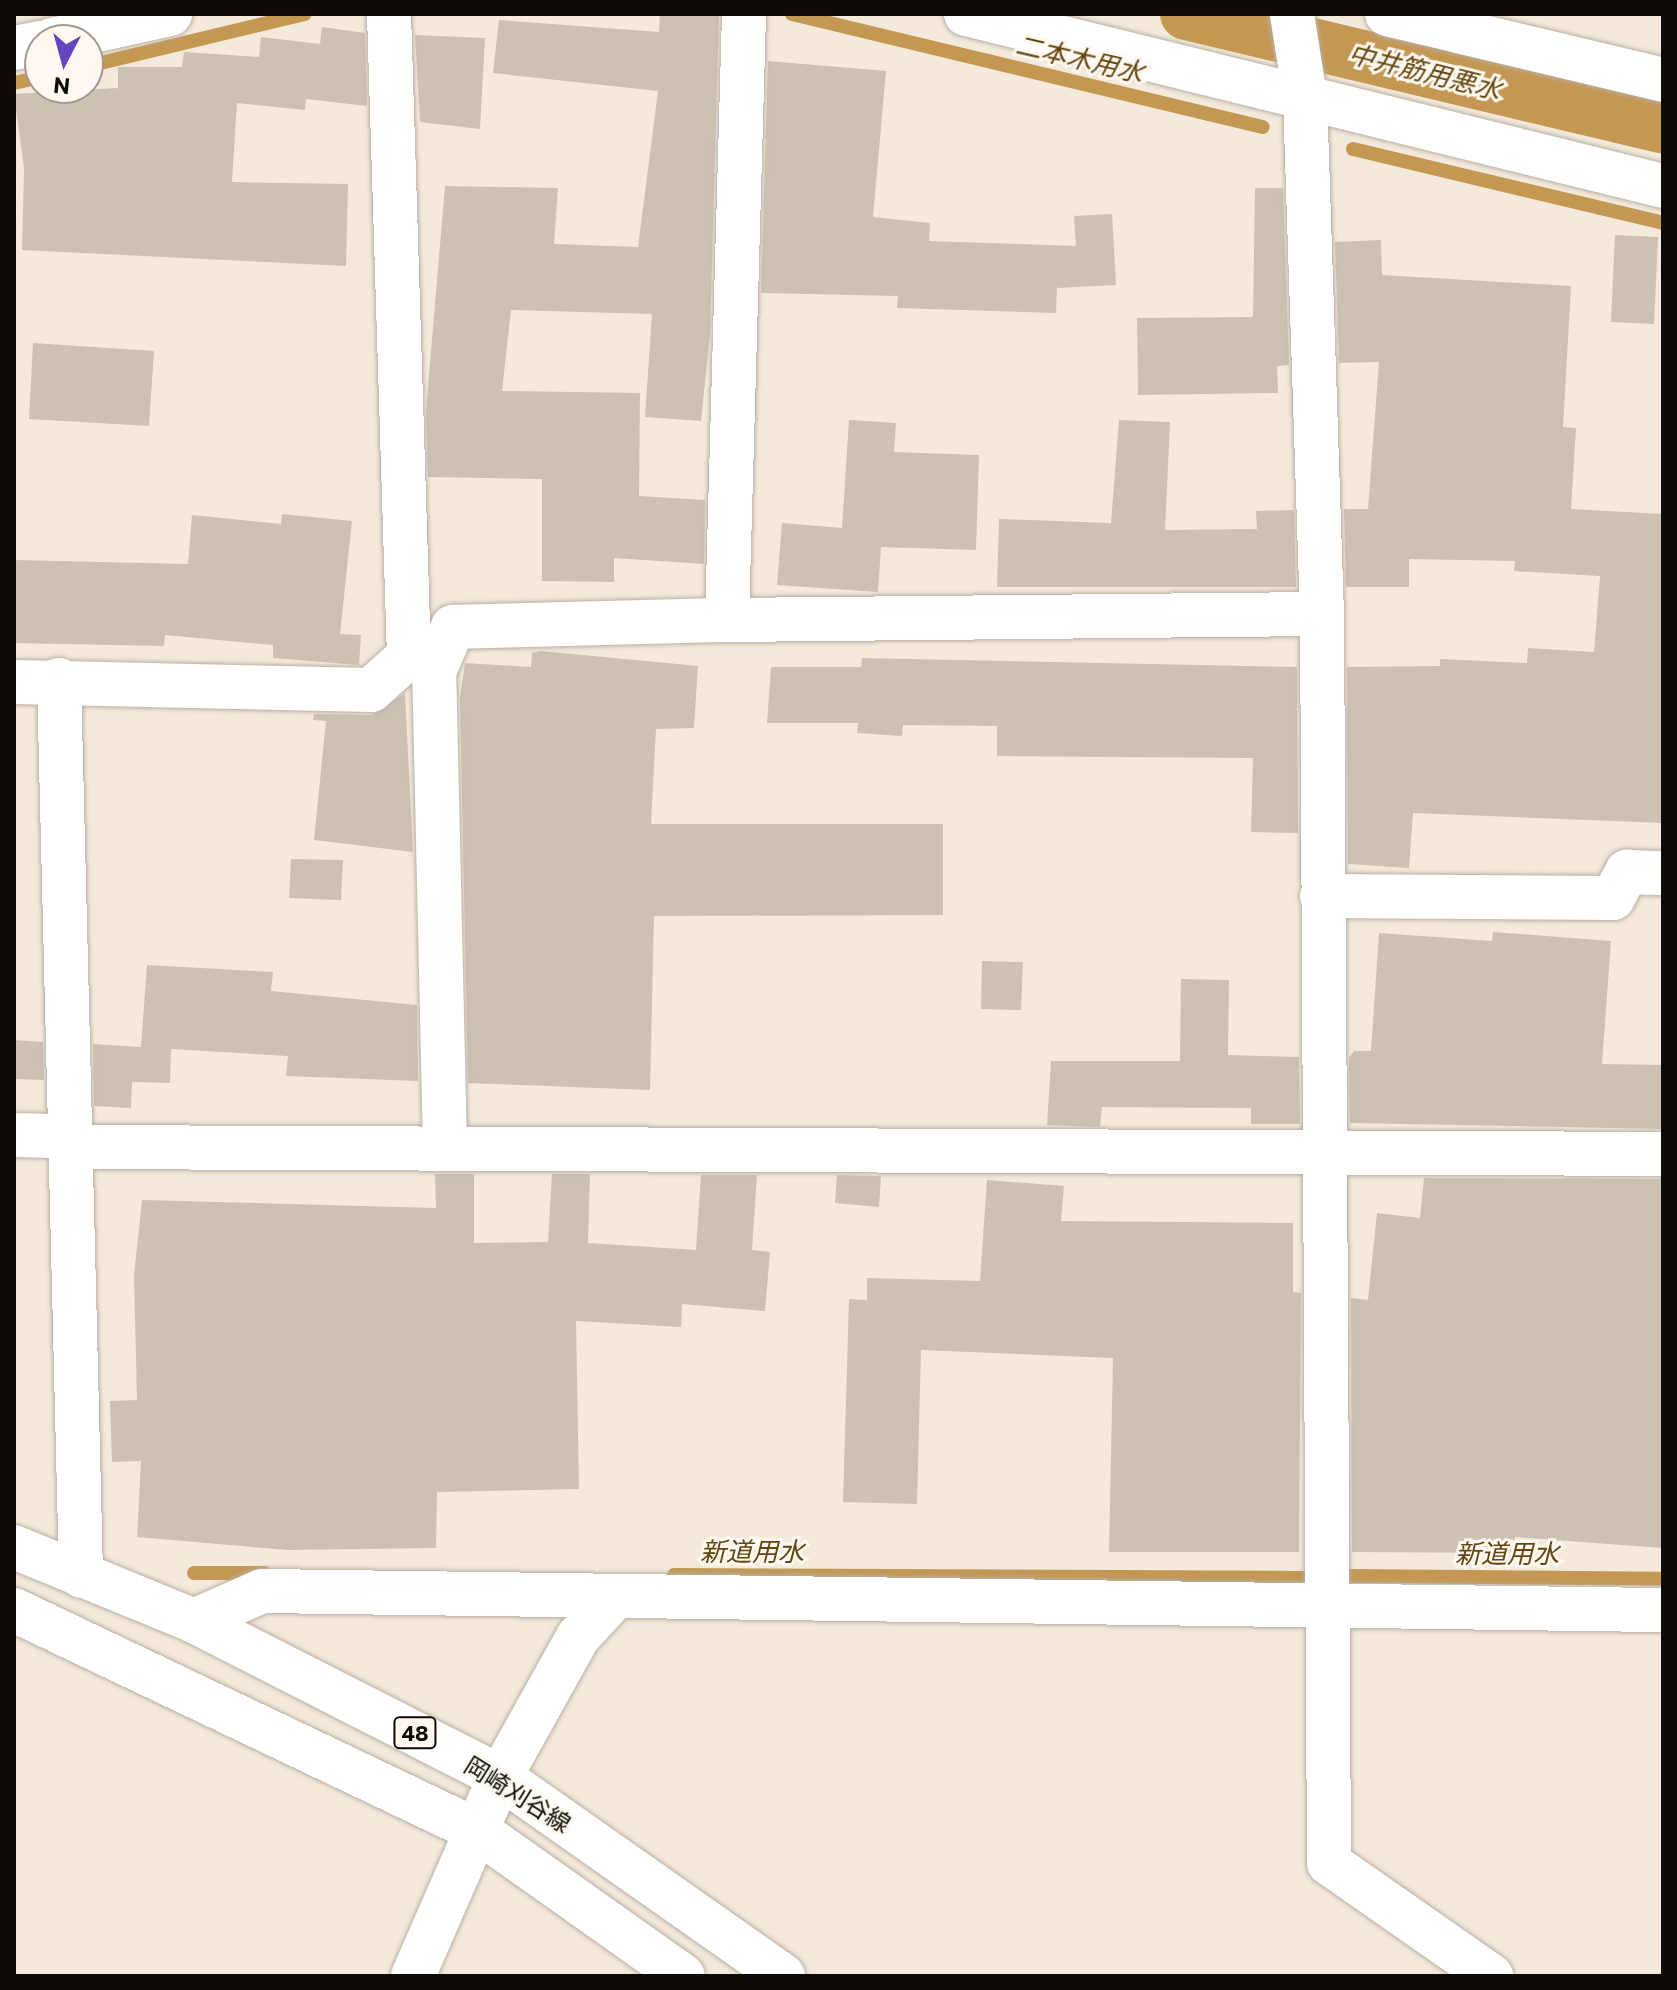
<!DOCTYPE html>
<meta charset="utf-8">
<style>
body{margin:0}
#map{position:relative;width:1677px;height:1990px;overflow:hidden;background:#f4eadc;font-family:Commissioner,"Noto Sans JP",sans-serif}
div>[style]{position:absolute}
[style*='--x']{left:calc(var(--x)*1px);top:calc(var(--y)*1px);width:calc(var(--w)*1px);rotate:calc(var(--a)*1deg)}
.stream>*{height:14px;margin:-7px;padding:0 7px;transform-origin:7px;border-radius:7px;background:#c49853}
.canal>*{height:52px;margin:-26px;padding:0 26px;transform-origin:26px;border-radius:26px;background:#c49853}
.building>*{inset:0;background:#cbc2b4}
.roads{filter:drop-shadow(0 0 2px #b9b0a3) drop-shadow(0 0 2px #b9b0a3)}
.street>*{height:44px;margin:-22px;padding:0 22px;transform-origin:22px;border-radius:22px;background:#fff}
.primary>*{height:44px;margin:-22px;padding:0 22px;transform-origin:22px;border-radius:22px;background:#fff}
span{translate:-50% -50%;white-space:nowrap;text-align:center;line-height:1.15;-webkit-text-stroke:6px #fef8f0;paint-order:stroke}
.shield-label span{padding:2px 6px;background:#fef8f0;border:2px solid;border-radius:6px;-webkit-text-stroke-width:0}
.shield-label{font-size:22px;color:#0e0b07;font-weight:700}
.street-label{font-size:24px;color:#0e0b07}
.water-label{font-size:26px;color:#63450f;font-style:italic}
.frame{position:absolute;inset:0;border:16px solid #0e0b07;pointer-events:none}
.north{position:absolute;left:24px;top:24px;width:80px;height:80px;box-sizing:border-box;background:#fef8f0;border:2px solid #9e9993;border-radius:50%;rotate:186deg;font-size:22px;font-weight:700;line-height:32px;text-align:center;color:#0e0b07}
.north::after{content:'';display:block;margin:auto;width:28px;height:36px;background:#6545be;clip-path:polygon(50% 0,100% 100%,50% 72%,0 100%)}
</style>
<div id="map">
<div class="stream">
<div style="--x:792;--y:14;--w:484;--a:13.5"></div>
<div style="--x:88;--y:66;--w:223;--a:-13.5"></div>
<div style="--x:14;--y:83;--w:27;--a:-13"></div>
<div style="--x:1353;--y:149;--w:319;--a:13.4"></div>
<div style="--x:194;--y:1573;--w:71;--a:0"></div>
<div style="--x:674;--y:1575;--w:636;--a:0.27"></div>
<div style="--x:1350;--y:1576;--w:313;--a:0.5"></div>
</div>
<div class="canal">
<div style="--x:1186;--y:14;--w:490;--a:13.4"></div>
</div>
<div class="building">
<div style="clip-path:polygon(660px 14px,719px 16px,710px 334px,701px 421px,645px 417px,652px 314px,511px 310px,502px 391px,640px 393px,639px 496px,705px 500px,704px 564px,614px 558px,614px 582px,542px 581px,542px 479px,428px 477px,426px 410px,445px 186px,558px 188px,554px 244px,638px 247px,658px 91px,493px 73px,499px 20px,659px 32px)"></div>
<div style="clip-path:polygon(322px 27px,365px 33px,367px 106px,306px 99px,305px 110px,237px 103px,232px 182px,348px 184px,346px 266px,22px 250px,24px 168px,14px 94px,118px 88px,118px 67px,182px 67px,184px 52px,259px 57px,261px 37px,320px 44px)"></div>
<div style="clip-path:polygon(415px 35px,485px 38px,480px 129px,420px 122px)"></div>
<div style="clip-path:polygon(768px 61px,886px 71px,873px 217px,930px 223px,929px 241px,1076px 246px,1074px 216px,1112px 214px,1116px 285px,1057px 288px,1056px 313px,897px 308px,898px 296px,761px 293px)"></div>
<div style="clip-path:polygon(1255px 188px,1283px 188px,1289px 365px,1277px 366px,1278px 393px,1138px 395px,1137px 318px,1253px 317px)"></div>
<div style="clip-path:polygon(1615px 235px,1658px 237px,1654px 324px,1611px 322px)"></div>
<div style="clip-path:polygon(1381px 240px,1382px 275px,1571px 286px,1563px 427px,1576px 428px,1571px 509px,1663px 514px,1663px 823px,1413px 813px,1409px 868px,1348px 864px,1347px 667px,1440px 666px,1440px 659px,1527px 663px,1528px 648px,1594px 652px,1600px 576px,1514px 571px,1515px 561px,1409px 559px,1409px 587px,1346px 587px,1344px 509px,1368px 509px,1379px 362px,1339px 363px,1335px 242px)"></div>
<div style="clip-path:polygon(33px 343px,154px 351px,149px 426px,29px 419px)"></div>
<div style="clip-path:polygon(849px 420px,896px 423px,894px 452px,979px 455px,976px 550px,881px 547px,878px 592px,777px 585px,782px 523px,842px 528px)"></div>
<div style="clip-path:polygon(1119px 420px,1170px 422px,1165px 530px,1257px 529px,1256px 511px,1294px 510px,1296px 587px,997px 587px,999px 519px,1111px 523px)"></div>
<div style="clip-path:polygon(282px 514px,352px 521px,340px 634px,361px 635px,359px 665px,273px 658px,273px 645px,165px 635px,164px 646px,14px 643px,14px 560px,188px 564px,192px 515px,281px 524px)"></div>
<div style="clip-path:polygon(541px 651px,698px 666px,694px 728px,656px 729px,651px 824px,943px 824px,943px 915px,654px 916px,650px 1090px,468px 1083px,460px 698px,465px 663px,531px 667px,532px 653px)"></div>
<div style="clip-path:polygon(862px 658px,1297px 667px,1298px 833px,1251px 832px,1253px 758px,997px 756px,997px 726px,903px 725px,902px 736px,857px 733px,858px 723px,767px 723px,771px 667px,861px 667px)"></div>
<div style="clip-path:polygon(405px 693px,413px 852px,314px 840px,326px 721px,313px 720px,314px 714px,372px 715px)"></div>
<div style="clip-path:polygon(291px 859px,343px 860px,341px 900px,289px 898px)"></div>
<div style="clip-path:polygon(1493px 932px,1611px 941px,1602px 1064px,1663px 1065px,1663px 1129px,1350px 1123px,1349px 1058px,1354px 1051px,1371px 1051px,1379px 933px,1492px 941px)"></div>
<div style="clip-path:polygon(982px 961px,1023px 962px,1021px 1010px,981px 1009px)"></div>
<div style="clip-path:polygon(147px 965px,273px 972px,271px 991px,417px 1005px,418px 1081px,286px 1076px,288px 1056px,171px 1049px,170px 1083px,132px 1082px,131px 1108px,94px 1106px,93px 1044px,141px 1047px)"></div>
<div style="clip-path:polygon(1181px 979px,1229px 980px,1228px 1055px,1299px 1057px,1300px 1124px,1251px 1124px,1251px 1108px,1102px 1107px,1100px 1127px,1047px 1125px,1051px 1061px,1180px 1061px)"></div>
<div style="clip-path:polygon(14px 1040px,43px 1042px,44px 1080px,14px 1079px)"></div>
<div style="clip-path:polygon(435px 1174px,474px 1174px,474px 1243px,548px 1242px,552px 1174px,590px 1174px,588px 1243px,696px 1250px,701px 1175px,757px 1175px,752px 1250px,770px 1252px,765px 1311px,682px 1304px,681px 1327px,576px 1321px,579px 1489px,437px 1492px,436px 1548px,287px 1550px,137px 1537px,141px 1461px,112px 1462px,110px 1401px,137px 1400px,134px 1276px,142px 1200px,436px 1208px)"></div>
<div style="clip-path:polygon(837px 1175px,881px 1176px,879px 1207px,835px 1203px)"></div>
<div style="clip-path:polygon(1424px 1178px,1663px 1179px,1663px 1548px,1515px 1537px,1515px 1553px,1352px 1552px,1351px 1298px,1368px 1300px,1377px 1213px,1420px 1218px)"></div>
<div style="clip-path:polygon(987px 1180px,1064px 1186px,1061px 1221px,1293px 1223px,1293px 1292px,1301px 1293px,1299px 1552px,1109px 1552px,1113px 1358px,921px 1350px,917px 1504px,843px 1502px,849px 1299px,867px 1300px,867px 1278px,980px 1281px)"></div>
</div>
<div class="roads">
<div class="street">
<div style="--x:389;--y:14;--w:642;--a:88.22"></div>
<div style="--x:744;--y:14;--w:606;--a:91.61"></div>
<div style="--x:727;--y:620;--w:595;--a:-0.58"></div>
<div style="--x:966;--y:14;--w:718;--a:13.86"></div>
<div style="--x:1292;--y:14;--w:84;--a:81.1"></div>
<div style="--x:1305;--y:97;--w:517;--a:88.12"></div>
<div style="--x:1322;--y:614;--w:1249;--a:89.68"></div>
<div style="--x:1329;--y:1863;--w:198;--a:34.9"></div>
<div style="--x:1387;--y:14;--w:284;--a:13.4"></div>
<div style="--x:52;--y:40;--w:121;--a:-12.4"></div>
<div style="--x:14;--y:48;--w:26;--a:-11"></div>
<div style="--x:59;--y:680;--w:896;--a:88.59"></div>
<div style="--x:14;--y:682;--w:357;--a:1.3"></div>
<div style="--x:371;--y:690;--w:51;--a:-41.8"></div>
<div style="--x:409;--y:656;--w:27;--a:31"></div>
<div style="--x:1322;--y:896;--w:291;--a:0.4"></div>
<div style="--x:1613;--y:898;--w:30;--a:-62"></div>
<div style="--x:1627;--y:872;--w:36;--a:2"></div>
<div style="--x:14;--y:1135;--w:41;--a:1.4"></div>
<div style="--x:55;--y:1136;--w:21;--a:31"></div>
<div style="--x:73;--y:1147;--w:1590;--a:0.25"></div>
<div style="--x:445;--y:1148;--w:476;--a:-91.3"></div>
<div style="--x:434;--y:672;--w:49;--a:-67.1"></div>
<div style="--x:453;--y:627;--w:274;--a:-1.5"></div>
<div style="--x:194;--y:1621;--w:74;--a:-23.8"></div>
<div style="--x:262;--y:1591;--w:1401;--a:0.78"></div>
<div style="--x:413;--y:1976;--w:217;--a:-66.4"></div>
<div style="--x:500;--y:1777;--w:160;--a:-60.9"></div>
<div style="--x:578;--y:1637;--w:54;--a:-47.2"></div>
</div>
<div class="primary">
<div style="--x:14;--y:1547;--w:195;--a:22.3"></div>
<div style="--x:194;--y:1621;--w:343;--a:27"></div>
<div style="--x:500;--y:1777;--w:346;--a:35.1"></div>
<div style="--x:14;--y:1610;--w:514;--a:25.47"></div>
<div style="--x:478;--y:1831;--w:251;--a:35.3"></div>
</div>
</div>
<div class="shield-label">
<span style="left:415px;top:1733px">48</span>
</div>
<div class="street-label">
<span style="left:518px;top:1794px;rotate:32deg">岡崎刈谷線</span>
</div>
<div class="water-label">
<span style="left:1080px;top:58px;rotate:13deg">二本木用水</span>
<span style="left:1425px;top:71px;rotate:14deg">中井筋用悪水</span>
<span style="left:752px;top:1551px">新道用水</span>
<span style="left:1507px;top:1553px">新道用水</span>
</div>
<div class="frame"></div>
<div class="north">N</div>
</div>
